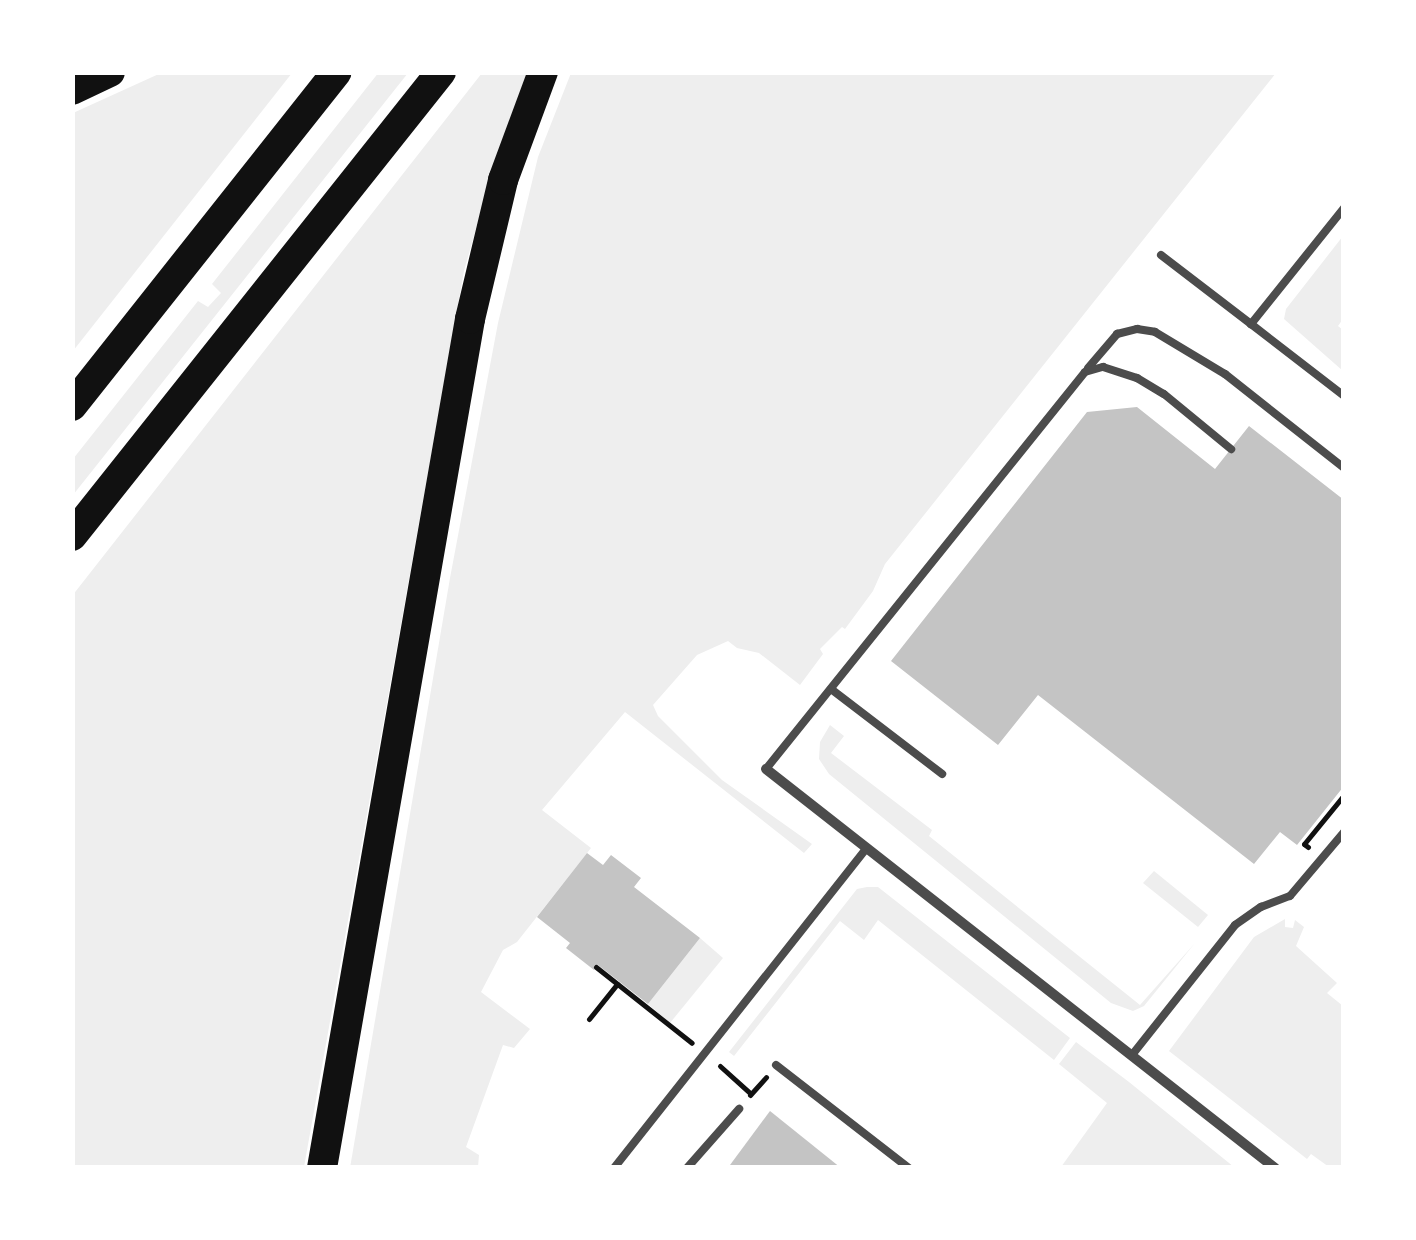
<!DOCTYPE html>
<style>
body{margin:0}
#map{position:relative;width:1416px;height:1240px;overflow:hidden;background:#fff;font-family:Barlow,sans-serif}
div>[style]{position:absolute}
[style*='--x']{left:calc(var(--x)*1px);top:calc(var(--y)*1px);width:calc(var(--w)*1px);rotate:calc(var(--a)*1deg)}
.green>*{inset:0;background:#eee}
.building>*{inset:0;background:#c4c4c4}
.path>*{height:5px;margin:-2.5px;padding:0 2.5px;transform-origin:2.5px;border-radius:2.5px;background:#111}
.service>*{height:8px;margin:-4px;padding:0 4px;transform-origin:4px;border-radius:4px;background:#4c4c4c}
.minor>*{height:10px;margin:-5px;padding:0 5px;transform-origin:5px;border-radius:5px;background:#4c4c4c}
.motorway>*{height:30px;margin:-15px;padding:0 15px;transform-origin:15px;border-radius:15px;background:#111}
span{translate:-50% -50%;white-space:nowrap;text-align:center;line-height:1.15;-webkit-text-stroke:10px #fff;paint-order:stroke}
.frame{position:absolute;inset:0;border:75px solid #fff;pointer-events:none}
</style>
<div id="map">
<div class="green">
<div style="clip-path:polygon(379px 72px,408px 73px,73px 495px,73px 459px,198px 301px,208px 307px,221px 293px,212px 284px)"></div>
<div style="clip-path:polygon(161px 73px,292px 73px,73px 351px,73px 113px)"></div>
<div style="clip-path:polygon(482px 73px,527px 73px,498px 151px,464px 271px,304px 1167px,73px 1167px,72px 596px)"></div>
<div style="clip-path:polygon(571px 73px,1276px 73px,885px 564px,873px 591px,845px 629px,842px 627px,820px 649px,823px 654px,800px 685px,759px 653px,737px 648px,728px 641px,697px 655px,653px 705px,658px 716px,722px 780px,812px 844px,804px 853px,625px 712px,542px 810px,591px 848px,517px 942px,503px 950px,481px 992px,530px 1029px,514px 1048px,503px 1045px,466px 1147px,479px 1155px,478px 1167px,350px 1168px,450px 578px,498px 323px,538px 157px)"></div>
<div style="clip-path:polygon(1343px 236px,1343px 319px,1338px 326px,1343px 330px,1343px 371px,1284px 319px,1286px 309px)"></div>
<div style="clip-path:polygon(830px 725px,844px 736px,831px 753px,932px 830px,929px 836px,1140px 1005px,1195px 943px,1144px 1006px,1133px 1011px,1111px 1003px,829px 774px,819px 759px,820px 742px)"></div>
<div style="clip-path:polygon(1154px 871px,1208px 915px,1198px 927px,1143px 883px)"></div>
<div style="clip-path:polygon(867px 887px,878px 887px,1070px 1038px,1054px 1060px,878px 920px,864px 940px,840px 921px,734px 1056px,729px 1052px,857px 889px)"></div>
<div style="clip-path:polygon(1285px 919px,1285px 927px,1293px 928px,1295px 920px,1304px 927px,1296px 946px,1337px 983px,1327px 993px,1343px 1006px,1343px 1167px,1329px 1167px,1311px 1154px,1307px 1159px,1169px 1051px,1254px 937px)"></div>
<div style="clip-path:polygon(700px 938px,723px 958px,670px 1023px,648px 1004px)"></div>
<div style="clip-path:polygon(1076px 1042px,1129px 1082px,1234px 1167px,1061px 1167px,1107px 1103px,1059px 1064px)"></div>
</div>
<div class="building">
<div style="clip-path:polygon(1137px 407px,1215px 469px,1249px 426px,1344px 500px,1344px 786px,1297px 845px,1280px 832px,1254px 864px,1038px 695px,998px 745px,891px 661px,1087px 412px)"></div>
<div style="clip-path:polygon(587px 853px,603px 865px,611px 855px,641px 878px,634px 887px,700px 938px,648px 1004px,598px 965px,594px 970px,566px 948px,570px 943px,537px 917px)"></div>
<div style="clip-path:polygon(770px 1111px,841px 1168px,730px 1165px)"></div>
</div>
<div class="path">
<div style="--x:1344;--y:323;--w:3;--a:90"></div>
<div style="--x:1308;--y:847;--w:5;--a:-143"></div>
<div style="--x:1304;--y:844;--w:63;--a:-50.8"></div>
<div style="--x:596;--y:967;--w:122;--a:38.4"></div>
<div style="--x:589;--y:1019;--w:45;--a:-51.3"></div>
<div style="--x:720;--y:1066;--w:39;--a:42"></div>
<div style="--x:750;--y:1095;--w:24;--a:-48"></div>
</div>
<div class="service">
<div style="--x:1344;--y:208;--w:149;--a:128.7"></div>
<div style="--x:1251;--y:324;--w:118;--a:37.7"></div>
<div style="--x:1161;--y:255;--w:113;--a:37.5"></div>
<div style="--x:1088;--y:368;--w:45;--a:-49.5"></div>
<div style="--x:1117;--y:334;--w:21;--a:-14"></div>
<div style="--x:1137;--y:329;--w:18;--a:9"></div>
<div style="--x:1155;--y:332;--w:82;--a:31"></div>
<div style="--x:1225;--y:374;--w:152;--a:38.3"></div>
<div style="--x:831;--y:689;--w:140;--a:37.4"></div>
<div style="--x:766;--y:769;--w:509;--a:-51.22"></div>
<div style="--x:1085;--y:372;--w:19;--a:-16"></div>
<div style="--x:1103;--y:367;--w:36;--a:18"></div>
<div style="--x:1137;--y:378;--w:31;--a:31"></div>
<div style="--x:1164;--y:394;--w:87;--a:39.4"></div>
<div style="--x:1132;--y:1055;--w:166;--a:-51.6"></div>
<div style="--x:1235;--y:925;--w:32;--a:-35"></div>
<div style="--x:1261;--y:907;--w:31;--a:-21"></div>
<div style="--x:1290;--y:896;--w:84;--a:-49.8"></div>
<div style="--x:776;--y:1065;--w:168;--a:37.8"></div>
<div style="--x:614;--y:1168;--w:408;--a:-51.7"></div>
<div style="--x:687;--y:1168;--w:79;--a:-48.6"></div>
</div>
<div class="minor">
<div style="--x:766;--y:769;--w:647;--a:38.09"></div>
</div>
<div class="motorway">
<div style="--x:72;--y:90;--w:42;--a:-25.3"></div>
<div style="--x:72;--y:406;--w:426;--a:-51.6"></div>
<div style="--x:72;--y:536;--w:593;--a:-51.51"></div>
<div style="--x:322;--y:1168;--w:862;--a:-80.11"></div>
<div style="--x:470;--y:319;--w:143;--a:-76.6"></div>
<div style="--x:503;--y:180;--w:115;--a:-69.7"></div>
</div>
<div class="frame"></div>
</div>
